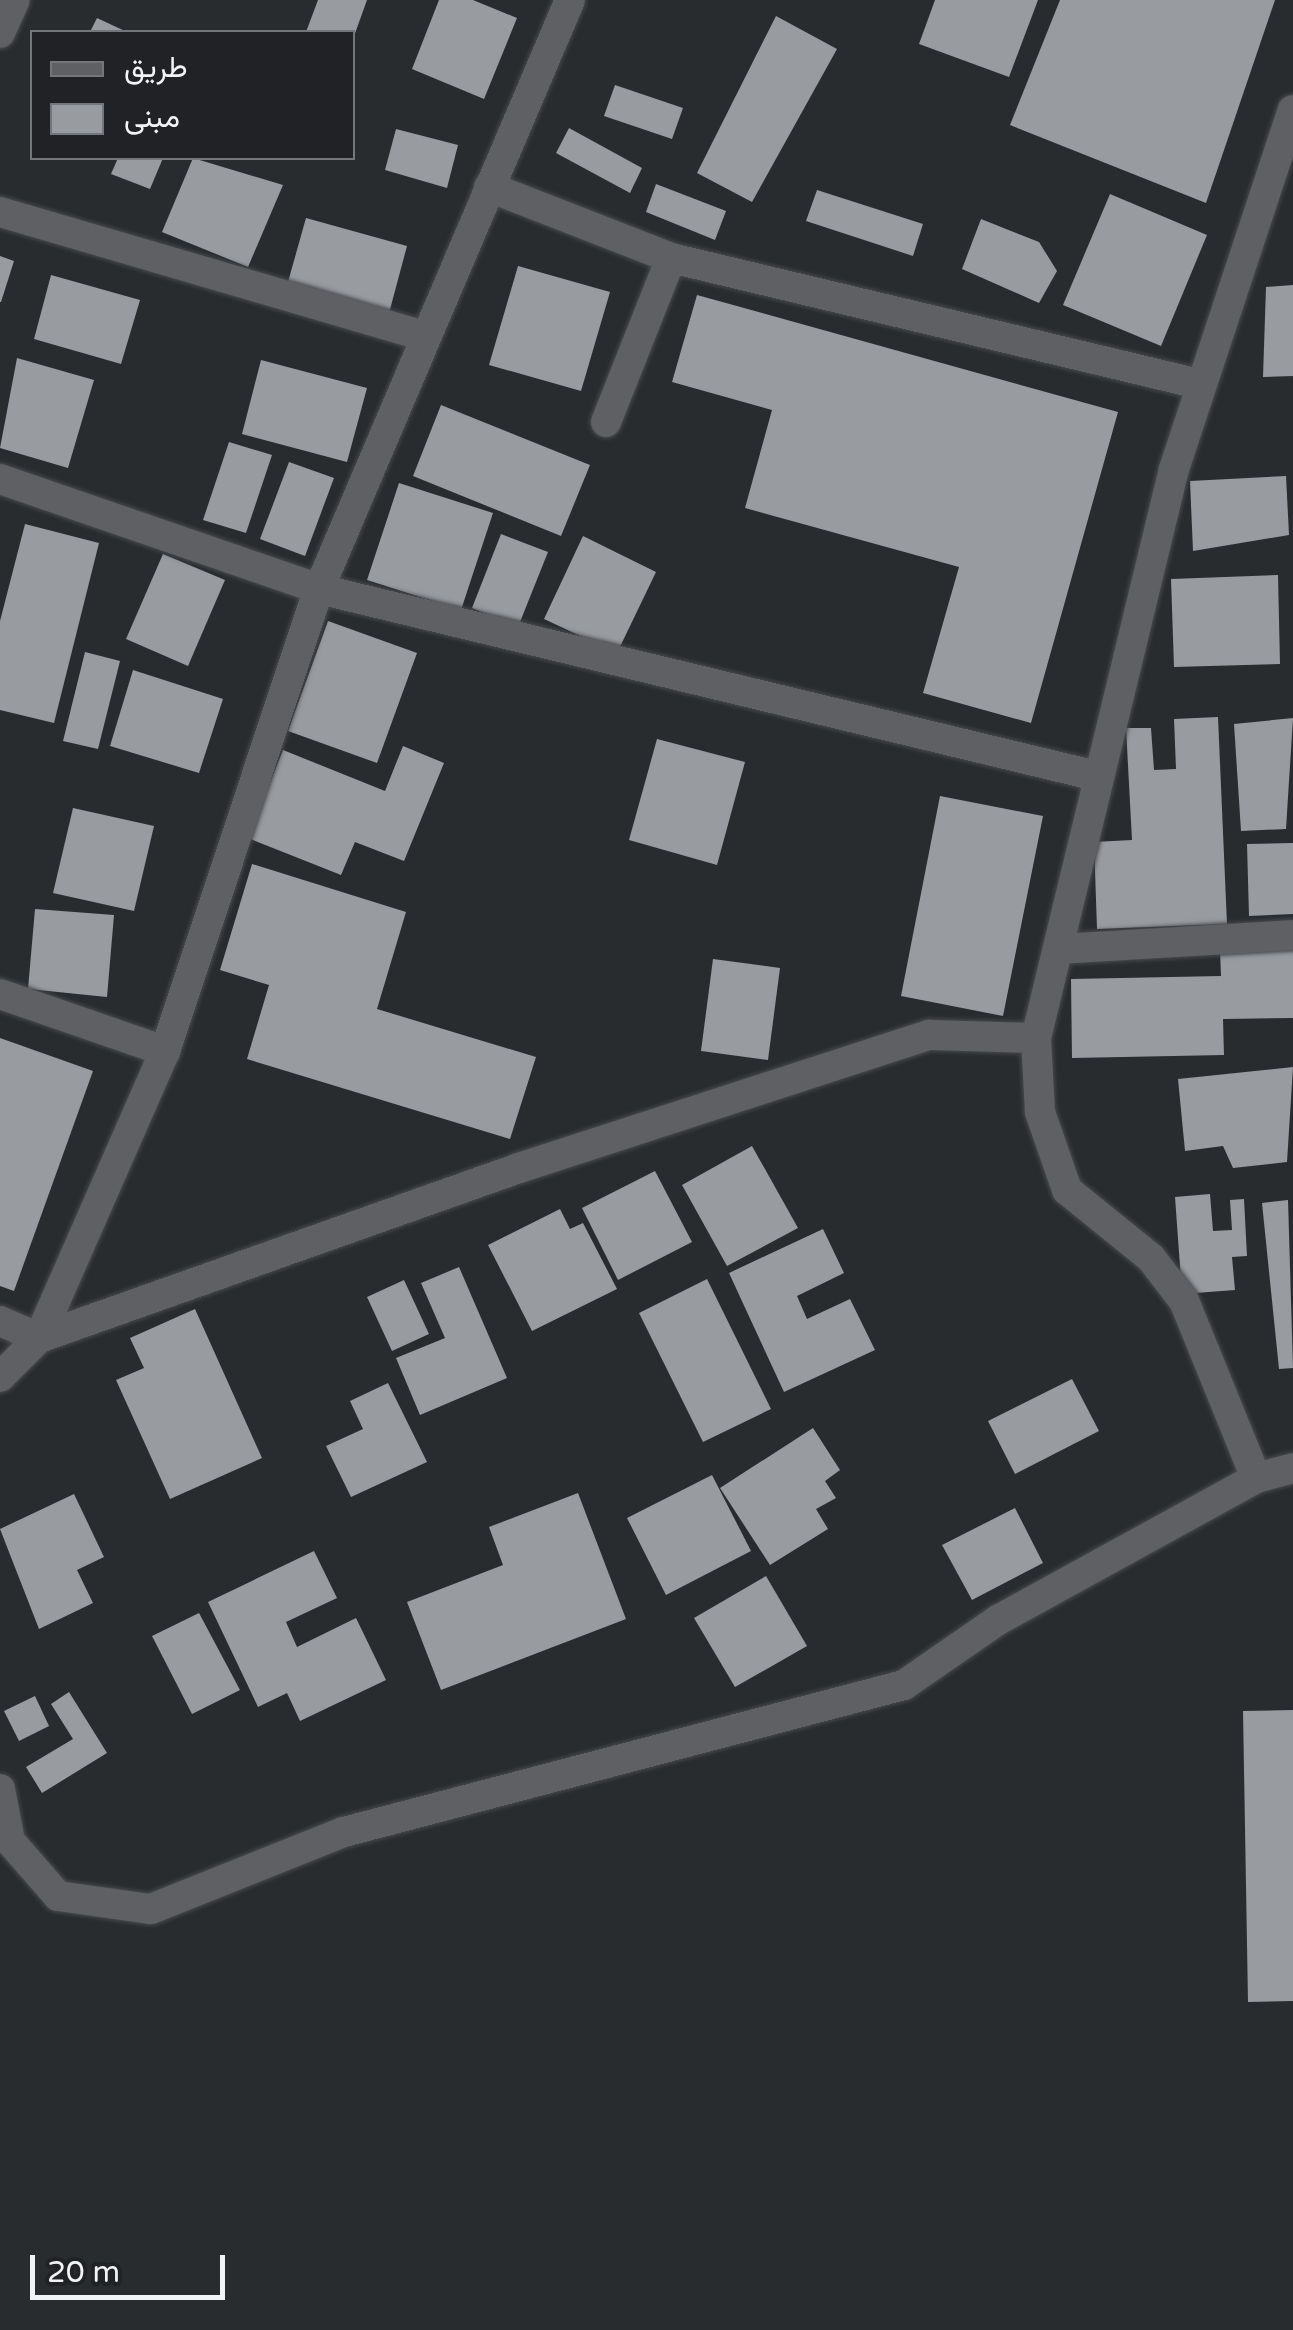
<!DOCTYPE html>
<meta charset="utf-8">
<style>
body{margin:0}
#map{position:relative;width:1293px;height:2330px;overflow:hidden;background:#292c2f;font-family:"Varela Round",Vazirmatn,sans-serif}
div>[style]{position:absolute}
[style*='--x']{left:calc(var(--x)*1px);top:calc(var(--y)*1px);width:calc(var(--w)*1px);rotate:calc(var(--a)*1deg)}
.building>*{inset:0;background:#989b9f}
.roads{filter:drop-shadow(0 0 2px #484a4d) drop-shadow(0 0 2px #484a4d)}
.minor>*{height:30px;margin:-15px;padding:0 15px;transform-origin:15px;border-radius:15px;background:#5e6064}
span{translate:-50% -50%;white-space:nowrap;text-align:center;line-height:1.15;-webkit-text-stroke:10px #202225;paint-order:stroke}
.legend{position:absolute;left:30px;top:30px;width:325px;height:130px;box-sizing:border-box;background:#202225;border:2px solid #747679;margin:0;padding:12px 18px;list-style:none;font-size:30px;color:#f2f3f6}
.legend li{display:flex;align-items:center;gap:20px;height:50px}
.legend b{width:50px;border:2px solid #747679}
.scale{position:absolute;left:30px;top:2255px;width:195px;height:45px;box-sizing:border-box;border:5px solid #f2f3f6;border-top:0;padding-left:12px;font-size:30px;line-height:35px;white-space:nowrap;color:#f2f3f6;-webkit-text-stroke:8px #202225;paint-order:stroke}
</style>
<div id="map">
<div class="building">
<div style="clip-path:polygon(318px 0,367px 0,353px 39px,306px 32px)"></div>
<div style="clip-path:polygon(439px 0,473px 0,517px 18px,484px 99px,412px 69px)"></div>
<div style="clip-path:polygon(935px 0,1038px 0,1009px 77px,919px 44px)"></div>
<div style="clip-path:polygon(1060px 0,1275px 0,1206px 203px,1010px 125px)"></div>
<div style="clip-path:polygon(776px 16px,837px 49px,752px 202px,697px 173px)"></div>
<div style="clip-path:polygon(97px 18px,127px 32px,90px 32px)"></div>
<div style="clip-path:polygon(615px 85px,683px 108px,672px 139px,604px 116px)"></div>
<div style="clip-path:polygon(569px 128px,642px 168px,630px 193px,556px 153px)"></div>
<div style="clip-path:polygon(396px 129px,458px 145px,447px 188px,385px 170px)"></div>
<div style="clip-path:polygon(118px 158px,163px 158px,150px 189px,111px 174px)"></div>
<div style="clip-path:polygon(193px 158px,283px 185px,248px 267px,162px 232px)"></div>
<div style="clip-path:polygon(656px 184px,726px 211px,715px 240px,646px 212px)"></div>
<div style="clip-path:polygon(817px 190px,923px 224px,913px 256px,806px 221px)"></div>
<div style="clip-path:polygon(1110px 194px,1207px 235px,1161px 346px,1063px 305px)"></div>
<div style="clip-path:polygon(306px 218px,407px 246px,388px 317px,286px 289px)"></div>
<div style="clip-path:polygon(981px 219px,1039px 242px,1057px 271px,1039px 303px,962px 269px)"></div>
<div style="clip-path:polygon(0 256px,14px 261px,1px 302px,0 302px)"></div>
<div style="clip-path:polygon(518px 266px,610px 292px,581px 391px,489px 365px)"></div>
<div style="clip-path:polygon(51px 275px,140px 300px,121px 364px,34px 339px)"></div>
<div style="clip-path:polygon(1293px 285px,1293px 376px,1263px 377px,1266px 287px)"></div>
<div style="clip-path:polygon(697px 295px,1118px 412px,1031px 723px,923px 693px,959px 567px,745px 508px,772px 410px,672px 382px)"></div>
<div style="clip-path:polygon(17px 358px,94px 380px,68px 468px,0 448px)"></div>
<div style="clip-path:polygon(261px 360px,367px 388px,347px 462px,242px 434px)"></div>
<div style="clip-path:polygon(441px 405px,590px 465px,561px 536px,413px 476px)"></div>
<div style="clip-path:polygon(229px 442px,272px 455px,246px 533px,203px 520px)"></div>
<div style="clip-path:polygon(289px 462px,334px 478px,305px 556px,260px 539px)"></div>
<div style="clip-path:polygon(1286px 476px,1289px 535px,1193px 551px,1190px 481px)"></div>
<div style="clip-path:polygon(399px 483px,493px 513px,461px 610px,367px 580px)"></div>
<div style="clip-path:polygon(25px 524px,99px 543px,54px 723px,0 710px,0 621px)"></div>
<div style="clip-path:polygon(501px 534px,548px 552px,518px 627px,472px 608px)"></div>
<div style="clip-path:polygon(583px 536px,656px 572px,617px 653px,544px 619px)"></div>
<div style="clip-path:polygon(163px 554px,225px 580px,188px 666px,126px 639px)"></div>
<div style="clip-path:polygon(1278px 575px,1280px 664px,1174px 667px,1171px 579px)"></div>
<div style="clip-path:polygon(328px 621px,417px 653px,377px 763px,288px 731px)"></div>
<div style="clip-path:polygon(85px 652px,120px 661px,98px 749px,63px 741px)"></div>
<div style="clip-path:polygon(133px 670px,223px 699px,199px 773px,110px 746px)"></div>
<div style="clip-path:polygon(1218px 717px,1227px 924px,1097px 929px,1094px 842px,1132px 840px,1126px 728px,1151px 728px,1154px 770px,1176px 769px,1174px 719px)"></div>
<div style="clip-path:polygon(1293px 718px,1286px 829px,1241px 831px,1234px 724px)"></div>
<div style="clip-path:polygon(657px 739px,745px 762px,717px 865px,629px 840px)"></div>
<div style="clip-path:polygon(403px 746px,444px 763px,404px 861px,355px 842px,341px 875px,248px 838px,283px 750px,385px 791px)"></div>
<div style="clip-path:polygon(940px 796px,1043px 816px,1003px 1016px,901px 996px)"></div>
<div style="clip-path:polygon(73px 808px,154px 826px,134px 911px,53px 893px)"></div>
<div style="clip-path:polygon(1293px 843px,1293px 914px,1249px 916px,1247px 844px)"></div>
<div style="clip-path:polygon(252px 864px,406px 912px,377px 1009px,536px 1057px,510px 1139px,247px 1059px,269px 985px,220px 970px)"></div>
<div style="clip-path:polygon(35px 909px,114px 915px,107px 997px,28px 989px)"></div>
<div style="clip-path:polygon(1293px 949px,1293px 1018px,1223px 1019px,1224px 1055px,1072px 1058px,1071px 979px,1221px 976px,1220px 950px)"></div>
<div style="clip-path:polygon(713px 959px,780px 968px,768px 1060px,701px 1051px)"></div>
<div style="clip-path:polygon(0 1038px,93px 1071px,14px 1291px,0 1286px)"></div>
<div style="clip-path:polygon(1293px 1067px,1287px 1162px,1233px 1168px,1223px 1146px,1185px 1151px,1178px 1079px)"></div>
<div style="clip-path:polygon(752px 1146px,798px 1228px,727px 1266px,682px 1185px)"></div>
<div style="clip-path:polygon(655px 1171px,692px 1242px,618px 1280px,582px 1208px)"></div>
<div style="clip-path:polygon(1210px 1194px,1213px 1231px,1232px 1230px,1230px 1200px,1244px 1199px,1247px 1256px,1232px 1257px,1235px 1290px,1182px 1294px,1175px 1197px)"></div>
<div style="clip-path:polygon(1288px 1200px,1293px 1368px,1279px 1369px,1262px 1203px)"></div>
<div style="clip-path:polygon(560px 1209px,570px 1229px,583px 1223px,617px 1289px,532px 1331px,488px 1245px)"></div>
<div style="clip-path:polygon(823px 1229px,844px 1273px,797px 1296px,807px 1319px,850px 1299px,875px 1350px,784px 1392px,729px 1273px)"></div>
<div style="clip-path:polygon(459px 1267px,507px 1378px,420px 1415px,396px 1358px,445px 1338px,421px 1283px)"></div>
<div style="clip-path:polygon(707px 1279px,771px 1409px,703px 1442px,639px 1313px)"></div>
<div style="clip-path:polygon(404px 1280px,429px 1334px,392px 1351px,367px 1297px)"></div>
<div style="clip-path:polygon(195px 1309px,262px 1458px,170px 1499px,116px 1380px,144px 1368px,130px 1338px)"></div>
<div style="clip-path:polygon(1072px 1379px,1099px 1431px,1015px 1474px,988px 1421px)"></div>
<div style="clip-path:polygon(388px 1383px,427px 1462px,351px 1497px,326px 1446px,363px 1429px,350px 1401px)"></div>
<div style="clip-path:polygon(813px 1428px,840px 1470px,825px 1481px,836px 1498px,816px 1509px,828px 1529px,770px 1565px,720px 1488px)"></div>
<div style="clip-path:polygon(712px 1475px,751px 1551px,666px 1595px,627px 1518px)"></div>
<div style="clip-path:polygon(578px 1493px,626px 1619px,441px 1690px,407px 1602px,503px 1565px,489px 1527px)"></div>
<div style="clip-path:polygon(74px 1494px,104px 1557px,77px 1570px,93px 1603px,39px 1629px,0 1529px)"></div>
<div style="clip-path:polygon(1015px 1508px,1043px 1563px,972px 1600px,942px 1545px)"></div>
<div style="clip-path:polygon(314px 1551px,337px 1598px,286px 1622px,297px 1647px,356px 1618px,386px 1680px,300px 1721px,287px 1693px,258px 1707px,208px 1602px)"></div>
<div style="clip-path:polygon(766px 1576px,807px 1646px,735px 1687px,694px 1618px)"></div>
<div style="clip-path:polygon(199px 1613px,240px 1690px,192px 1714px,152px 1636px)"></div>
<div style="clip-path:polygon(69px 1692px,107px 1753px,42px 1793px,26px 1767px,73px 1739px,51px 1704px)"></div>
<div style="clip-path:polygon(35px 1696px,49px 1726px,19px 1741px,4px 1711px)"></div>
<div style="clip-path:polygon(1293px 1710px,1293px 2001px,1248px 2002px,1243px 1711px)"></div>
</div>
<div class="roads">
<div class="minor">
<div style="--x:0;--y:33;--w:36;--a:-66"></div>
<div style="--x:489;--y:187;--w:195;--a:21.3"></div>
<div style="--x:671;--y:258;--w:543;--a:13.42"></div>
<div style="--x:0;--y:212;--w:439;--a:16.3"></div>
<div style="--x:606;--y:422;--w:176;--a:-68.4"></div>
<div style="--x:0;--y:479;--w:337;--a:19"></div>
<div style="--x:319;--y:589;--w:800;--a:13.52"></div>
<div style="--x:1059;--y:949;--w:234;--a:-3.4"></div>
<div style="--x:0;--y:994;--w:175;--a:19.1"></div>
<div style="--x:0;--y:1321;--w:43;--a:23.6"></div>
<div style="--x:39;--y:1338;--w:313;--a:-66.3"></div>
<div style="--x:165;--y:1051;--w:487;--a:-71.6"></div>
<div style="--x:319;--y:589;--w:640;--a:-66.92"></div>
<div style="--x:0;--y:1377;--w:55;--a:-45"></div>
<div style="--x:39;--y:1338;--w:509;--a:-19.5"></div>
<div style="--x:519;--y:1168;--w:431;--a:-18"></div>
<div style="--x:929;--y:1035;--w:107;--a:1.6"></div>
<div style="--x:1256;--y:1478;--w:191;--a:-112.1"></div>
<div style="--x:1184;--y:1301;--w:54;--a:-127.5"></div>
<div style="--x:1151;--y:1258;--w:108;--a:-141"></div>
<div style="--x:1067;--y:1190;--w:83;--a:-109.1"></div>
<div style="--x:1040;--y:1112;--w:74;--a:-93.1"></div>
<div style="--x:1036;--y:1038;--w:585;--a:-76.37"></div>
<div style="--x:1174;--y:469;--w:378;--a:-71.7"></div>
<div style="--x:0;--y:1789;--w:53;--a:79.1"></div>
<div style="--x:10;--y:1841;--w:73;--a:48.9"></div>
<div style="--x:58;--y:1896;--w:94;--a:8"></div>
<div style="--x:151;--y:1909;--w:208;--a:-21.8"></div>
<div style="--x:344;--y:1832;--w:579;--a:-14.71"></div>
<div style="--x:904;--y:1685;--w:114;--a:-34.7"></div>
<div style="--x:998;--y:1620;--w:294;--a:-28.8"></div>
<div style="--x:1256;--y:1478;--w:38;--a:-15"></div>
</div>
</div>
<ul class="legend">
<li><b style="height:12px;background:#5e6064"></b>طريق</li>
<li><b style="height:28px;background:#989b9f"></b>مبنى</li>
</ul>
<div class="scale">20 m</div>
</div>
